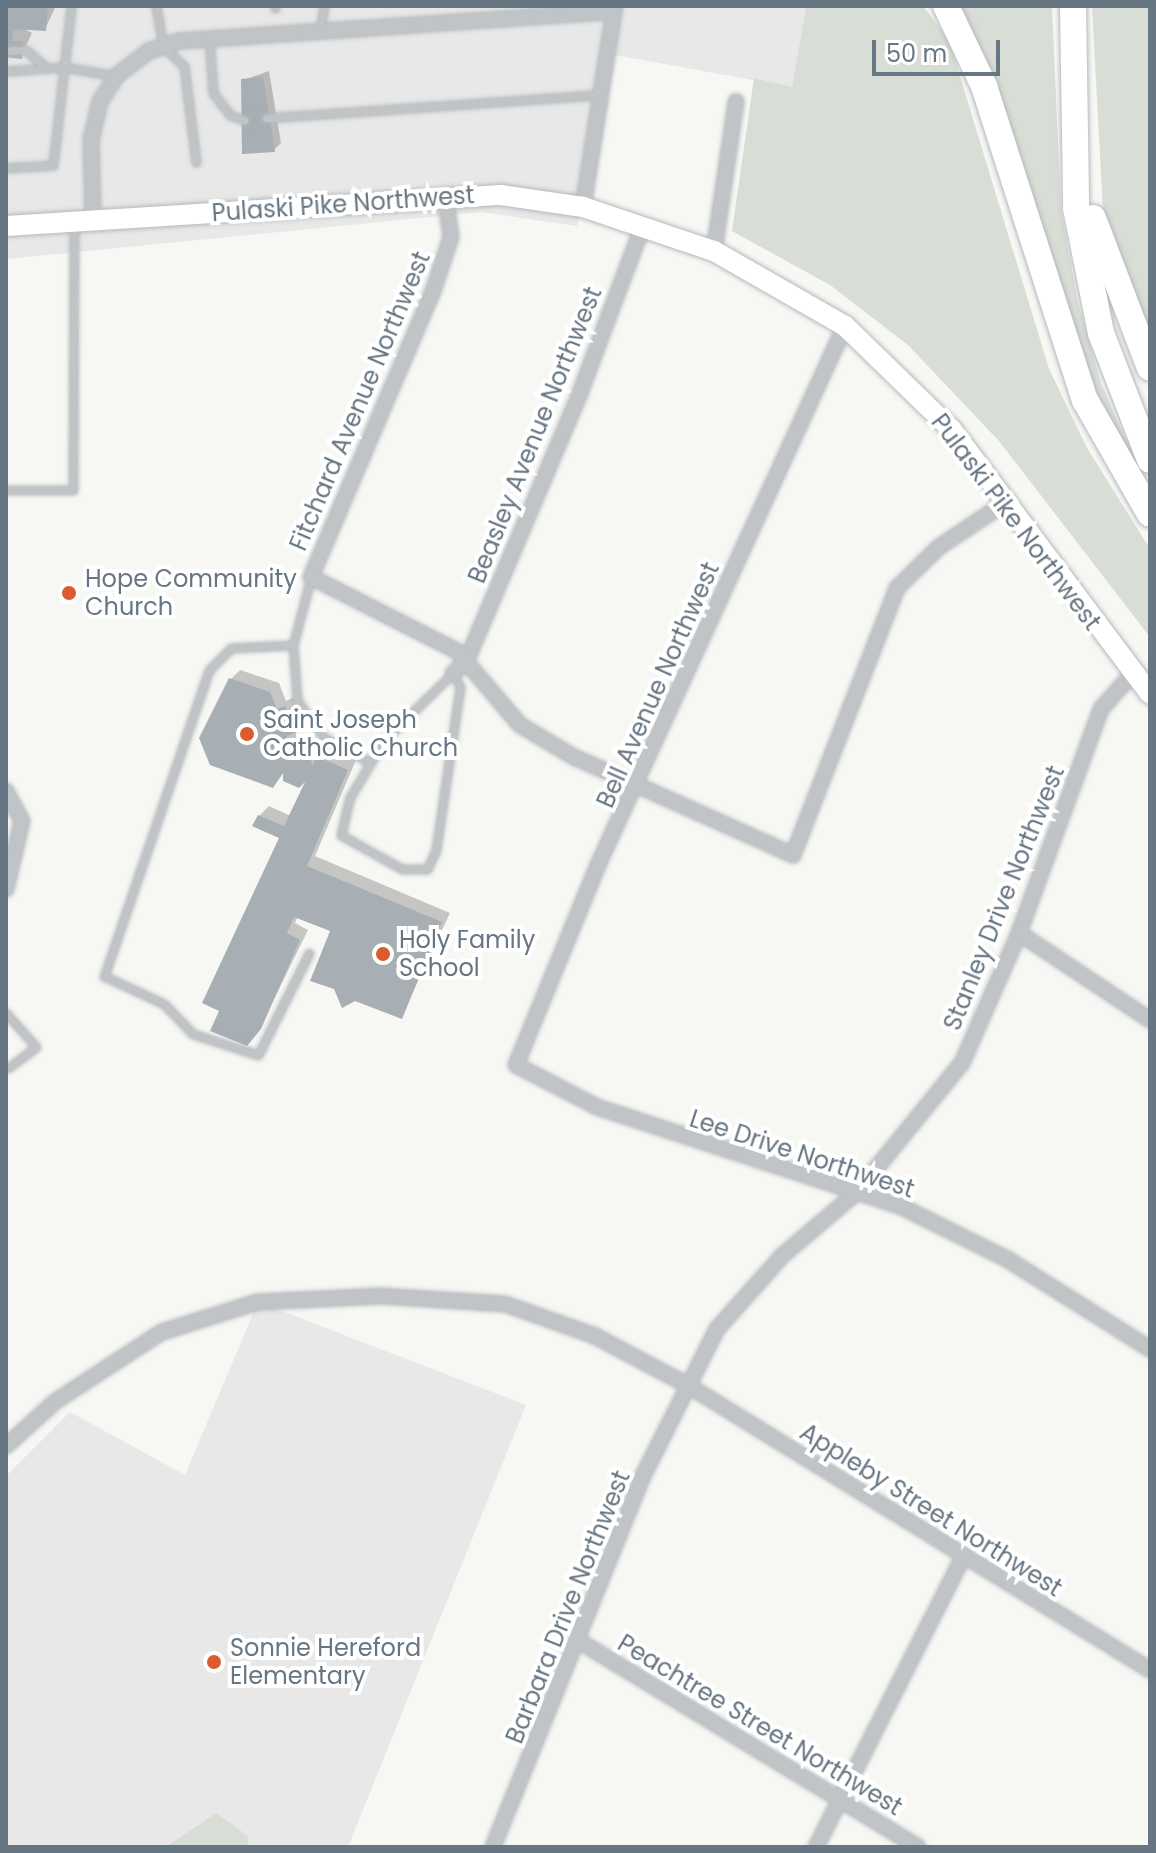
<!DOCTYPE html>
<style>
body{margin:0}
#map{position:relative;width:1156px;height:1853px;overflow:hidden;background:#f7f7f4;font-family:Poppins,sans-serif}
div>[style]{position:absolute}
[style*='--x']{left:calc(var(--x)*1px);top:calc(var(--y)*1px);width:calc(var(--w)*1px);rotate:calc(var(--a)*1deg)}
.built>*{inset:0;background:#e7e8e7}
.green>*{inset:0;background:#d8ddd5}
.shadow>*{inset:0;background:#0003}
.building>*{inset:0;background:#a7afb4}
.roads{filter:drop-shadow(0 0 2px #b5b9bd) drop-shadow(0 0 2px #b5b9bd)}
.service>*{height:7px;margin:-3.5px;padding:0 3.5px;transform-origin:3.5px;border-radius:3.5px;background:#c0c4c7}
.minor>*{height:14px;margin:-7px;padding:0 7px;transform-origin:7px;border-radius:7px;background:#c0c4c7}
.secondary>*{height:20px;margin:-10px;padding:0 10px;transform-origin:10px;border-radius:10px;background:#fff}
.motorway>*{height:26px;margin:-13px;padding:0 13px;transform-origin:13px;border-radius:13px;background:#fff}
.dots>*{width:22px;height:22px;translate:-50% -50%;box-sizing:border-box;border:4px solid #fff;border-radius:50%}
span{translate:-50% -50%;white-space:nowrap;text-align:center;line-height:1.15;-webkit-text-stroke:8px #fff;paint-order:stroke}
.street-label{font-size:24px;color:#677683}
.poi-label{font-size:24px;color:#677683}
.left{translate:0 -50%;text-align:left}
.frame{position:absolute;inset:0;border:8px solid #677683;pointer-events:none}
.scale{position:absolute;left:872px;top:40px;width:128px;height:36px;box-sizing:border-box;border:4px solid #677683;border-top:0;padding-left:10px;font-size:24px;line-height:28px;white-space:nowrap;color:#677683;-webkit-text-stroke:6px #fff;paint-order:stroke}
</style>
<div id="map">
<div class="built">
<div style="clip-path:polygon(6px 6px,806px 6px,792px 87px,615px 55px,577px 226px,481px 212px,6px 259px)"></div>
<div style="clip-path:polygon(258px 1302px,526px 1405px,348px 1847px,6px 1847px,6px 1476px,70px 1412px,185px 1475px)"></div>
</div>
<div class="green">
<div style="clip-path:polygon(806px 6px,923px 6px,949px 40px,1049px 369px,1087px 448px,1150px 549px,1150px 637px,999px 441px,908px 345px,830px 285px,732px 231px,754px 78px,792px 87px)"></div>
<div style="clip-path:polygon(957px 6px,1052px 6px,1061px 211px,1078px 302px,1101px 383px,1150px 497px,1090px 386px)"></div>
<div style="clip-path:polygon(1092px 6px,1150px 6px,1150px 350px,1121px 284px,1103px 211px)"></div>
<div style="clip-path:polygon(216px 1813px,248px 1836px,248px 1847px,166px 1847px)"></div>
</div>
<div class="shadow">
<div style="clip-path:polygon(6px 6px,56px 6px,45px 29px,21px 27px,32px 33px,21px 57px,6px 55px)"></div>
<div style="clip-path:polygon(269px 71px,281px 143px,274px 150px,243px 80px)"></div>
<div style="clip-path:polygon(240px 670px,279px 683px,286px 701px,295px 697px,305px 721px,296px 729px,298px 746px,319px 755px,327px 747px,356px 760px,315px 856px,450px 913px,401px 1017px,333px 930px,298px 916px,295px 923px,308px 930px,257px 1034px,282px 837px,259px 816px,269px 806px,291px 816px,307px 781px,285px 771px,272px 786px,231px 679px)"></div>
</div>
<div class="building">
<div style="clip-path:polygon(6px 6px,48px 6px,46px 31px,13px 29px,12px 41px,23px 42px,22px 59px,6px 57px)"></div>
<div style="clip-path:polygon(263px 77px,275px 152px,242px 154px,241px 79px)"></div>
<div style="clip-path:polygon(229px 678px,270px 692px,277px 709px,285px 706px,296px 732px,287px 736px,289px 756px,296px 751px,311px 757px,312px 766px,316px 756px,348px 770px,307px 866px,442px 922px,402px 1019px,355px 1001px,342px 1008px,334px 989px,310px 981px,330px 931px,294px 917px,287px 933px,300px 940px,261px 1029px,247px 1046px,210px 1031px,219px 1011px,202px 1003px,279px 838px,252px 826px,258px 815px,284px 826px,305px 782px,299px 788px,283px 781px,283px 773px,273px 788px,210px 765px,199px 738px)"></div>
</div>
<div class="roads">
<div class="service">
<div style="--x:156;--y:6;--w:41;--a:80.1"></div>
<div style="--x:163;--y:46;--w:29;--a:44"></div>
<div style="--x:184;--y:66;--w:97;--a:82.9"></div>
<div style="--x:275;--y:8;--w:2;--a:-90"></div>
<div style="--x:320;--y:29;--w:23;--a:-80"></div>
<div style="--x:209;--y:38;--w:55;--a:85.8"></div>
<div style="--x:213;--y:93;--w:28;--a:52"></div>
<div style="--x:230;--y:115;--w:15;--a:20"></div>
<div style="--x:6;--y:51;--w:20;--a:-3"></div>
<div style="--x:26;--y:50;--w:28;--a:41"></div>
<div style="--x:6;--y:71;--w:58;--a:-3.9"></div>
<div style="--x:64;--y:67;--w:53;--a:9.8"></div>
<div style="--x:266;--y:118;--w:330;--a:-4"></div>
<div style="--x:6;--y:168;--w:47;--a:-3.7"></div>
<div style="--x:53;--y:165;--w:160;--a:-83.5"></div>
<div style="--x:6;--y:490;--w:67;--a:0"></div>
<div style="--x:73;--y:490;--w:266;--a:-89.8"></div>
<div style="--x:311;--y:577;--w:70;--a:104.8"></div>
<div style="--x:293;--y:645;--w:55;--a:85.8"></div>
<div style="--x:297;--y:700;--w:44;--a:55.2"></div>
<div style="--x:322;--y:736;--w:51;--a:29.1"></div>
<div style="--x:293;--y:645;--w:62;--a:177.2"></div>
<div style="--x:231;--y:648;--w:31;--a:135"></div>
<div style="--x:209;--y:670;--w:324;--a:108.9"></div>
<div style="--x:104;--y:976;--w:66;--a:25"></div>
<div style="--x:164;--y:1004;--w:42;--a:46"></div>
<div style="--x:193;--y:1034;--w:68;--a:17.9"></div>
<div style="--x:258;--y:1055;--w:114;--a:-63.4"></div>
<div style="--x:453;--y:673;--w:16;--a:63"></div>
<div style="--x:460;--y:687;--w:165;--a:98.4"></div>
<div style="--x:436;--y:850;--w:21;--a:115"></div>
<div style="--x:427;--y:869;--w:25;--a:180"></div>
<div style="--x:402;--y:869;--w:70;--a:-150.9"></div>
<div style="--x:341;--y:835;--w:37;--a:-77"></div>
<div style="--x:349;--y:799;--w:69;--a:-59.3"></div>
<div style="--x:384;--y:740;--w:96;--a:-44.2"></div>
<div style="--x:6;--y:1013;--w:45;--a:48.6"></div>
<div style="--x:36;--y:1047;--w:35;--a:143"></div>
</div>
<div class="minor">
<div style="--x:445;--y:195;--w:42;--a:81.9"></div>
<div style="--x:451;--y:237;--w:57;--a:108.4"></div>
<div style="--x:433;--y:291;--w:311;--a:113.1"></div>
<div style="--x:311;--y:577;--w:164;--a:26.9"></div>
<div style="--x:457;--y:651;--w:97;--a:49.6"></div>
<div style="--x:520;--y:725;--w:63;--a:30.7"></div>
<div style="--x:574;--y:757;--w:240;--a:24.1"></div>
<div style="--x:793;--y:855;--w:287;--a:-68.7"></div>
<div style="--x:897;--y:588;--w:59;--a:-44.3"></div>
<div style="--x:939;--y:547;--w:79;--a:-33.7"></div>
<div style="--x:583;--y:207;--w:204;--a:-81"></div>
<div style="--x:93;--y:220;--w:80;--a:-91.4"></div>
<div style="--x:91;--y:140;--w:39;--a:-77"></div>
<div style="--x:100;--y:102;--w:31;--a:-58"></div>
<div style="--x:116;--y:76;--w:41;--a:-37.1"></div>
<div style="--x:149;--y:51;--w:32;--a:-18"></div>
<div style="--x:179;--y:41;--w:436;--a:-3.9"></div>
<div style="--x:714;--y:251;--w:151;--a:-81.6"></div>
<div style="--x:845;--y:326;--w:593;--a:114.62"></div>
<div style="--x:598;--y:865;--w:216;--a:112.3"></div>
<div style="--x:516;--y:1065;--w:91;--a:27.4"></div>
<div style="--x:597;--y:1107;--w:319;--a:18.1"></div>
<div style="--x:900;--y:1206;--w:119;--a:26.4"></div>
<div style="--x:1007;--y:1259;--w:169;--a:32.2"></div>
<div style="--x:453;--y:673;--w:17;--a:-40"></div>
<div style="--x:466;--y:662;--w:292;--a:-67"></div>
<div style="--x:580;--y:393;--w:179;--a:-69.4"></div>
<div style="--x:6;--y:791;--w:34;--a:62"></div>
<div style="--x:22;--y:821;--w:70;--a:103.2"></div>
<div style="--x:1019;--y:933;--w:157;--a:33.6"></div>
<div style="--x:6;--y:1446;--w:67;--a:-42"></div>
<div style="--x:56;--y:1401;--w:126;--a:-33.1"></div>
<div style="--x:162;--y:1332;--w:101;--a:-17.4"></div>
<div style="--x:258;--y:1302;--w:123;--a:-2.8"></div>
<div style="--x:381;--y:1296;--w:124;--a:3.7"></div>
<div style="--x:505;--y:1304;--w:96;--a:19.6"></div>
<div style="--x:595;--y:1336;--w:106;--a:28"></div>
<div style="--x:689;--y:1386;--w:541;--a:31.64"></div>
<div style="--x:579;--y:1641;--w:397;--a:31.3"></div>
<div style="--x:493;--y:1847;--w:400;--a:-68"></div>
<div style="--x:643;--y:1476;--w:165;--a:-63.3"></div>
<div style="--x:717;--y:1329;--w:99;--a:-48.3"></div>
<div style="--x:783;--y:1255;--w:97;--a:-40.4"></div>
<div style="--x:857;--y:1192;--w:166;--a:-50.9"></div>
<div style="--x:962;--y:1063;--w:142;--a:-66.3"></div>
<div style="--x:1019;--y:933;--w:239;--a:-69.9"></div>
<div style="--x:1101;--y:709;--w:48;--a:-48.4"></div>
<div style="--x:816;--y:1847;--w:325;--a:-63.1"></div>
</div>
<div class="secondary">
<div style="--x:6;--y:226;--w:496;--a:-3.6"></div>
<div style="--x:501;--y:195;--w:83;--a:8.3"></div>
<div style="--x:583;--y:207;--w:138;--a:18.6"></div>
<div style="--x:714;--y:251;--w:151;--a:29.8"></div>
<div style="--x:845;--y:326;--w:149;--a:44.2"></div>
<div style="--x:952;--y:430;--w:330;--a:53.1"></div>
</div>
<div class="motorway">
<div style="--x:946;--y:6;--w:89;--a:64.6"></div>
<div style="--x:984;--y:86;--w:330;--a:72.2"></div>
<div style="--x:1085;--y:400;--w:131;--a:60.3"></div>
<div style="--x:1073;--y:6;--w:202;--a:89.1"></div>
<div style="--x:1076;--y:208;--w:127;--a:78.7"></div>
<div style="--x:1101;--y:333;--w:136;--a:68.9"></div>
<div style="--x:1093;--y:218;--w:160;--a:69.2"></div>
</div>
</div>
<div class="dots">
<div style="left:69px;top:593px;background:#db5b2f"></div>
<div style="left:247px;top:734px;background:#db5b2f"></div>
<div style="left:383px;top:954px;background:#db5b2f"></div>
<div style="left:214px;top:1662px;background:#db5b2f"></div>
</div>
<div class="street-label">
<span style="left:343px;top:204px;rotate:-4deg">Pulaski Pike Northwest</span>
<span style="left:360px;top:401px;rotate:-67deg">Fitchard Avenue Northwest</span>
<span style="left:535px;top:435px;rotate:-68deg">Beasley Avenue Northwest</span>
<span style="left:1016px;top:522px;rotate:53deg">Pulaski Pike Northwest</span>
<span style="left:658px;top:685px;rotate:-66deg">Bell Avenue Northwest</span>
<span style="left:1004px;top:898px;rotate:-68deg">Stanley Drive Northwest</span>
<span style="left:802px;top:1154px;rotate:18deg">Lee Drive Northwest</span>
<span style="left:931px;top:1510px;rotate:32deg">Appleby Street Northwest</span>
<span style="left:568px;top:1607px;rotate:-68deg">Barbara Drive Northwest</span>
<span style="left:760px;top:1725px;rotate:31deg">Peachtree Street Northwest</span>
</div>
<div class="poi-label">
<span class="left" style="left:85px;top:593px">Hope Community<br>Church</span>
<span class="left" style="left:263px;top:734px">Saint Joseph<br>Catholic Church</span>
<span class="left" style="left:399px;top:954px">Holy Family<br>School</span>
<span class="left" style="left:230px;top:1662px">Sonnie Hereford<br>Elementary</span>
</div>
<div class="frame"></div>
<div class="scale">50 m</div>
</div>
